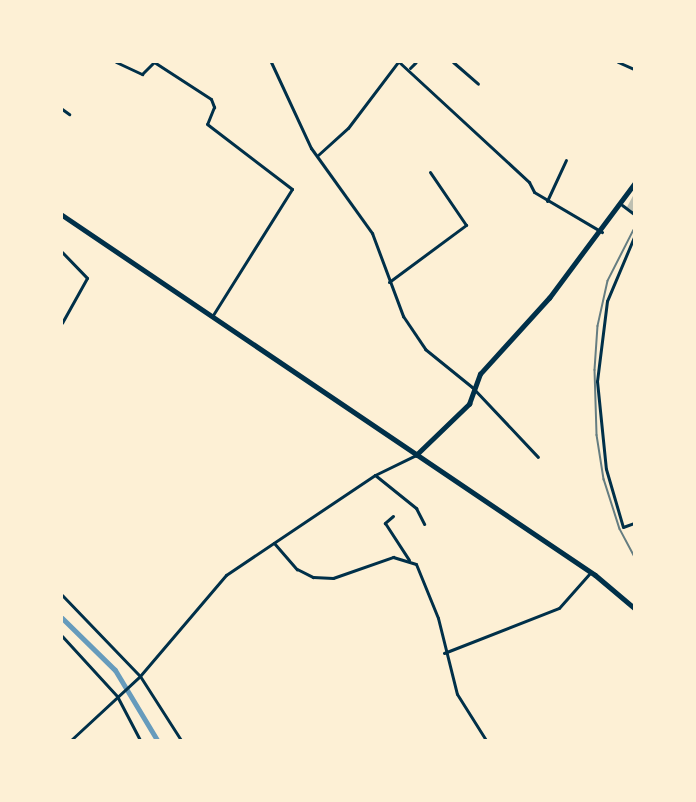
<!DOCTYPE html>
<style>
body{margin:0}
#map{position:relative;width:696px;height:802px;overflow:hidden;background:#fdf0d5;font-family:Commissioner,sans-serif}
div>[style]{position:absolute}
[style*='--x']{left:calc(var(--x)*1px);top:calc(var(--y)*1px);width:calc(var(--w)*1px);rotate:calc(var(--a)*1deg)}
.canal>*{height:5px;margin:-2.5px;padding:0 2.5px;transform-origin:2.5px;border-radius:2.5px;background:#669bbc}
.building>*{inset:0;background:#bec0b2}
.minor>*{height:3px;margin:-1.5px;padding:0 1.5px;transform-origin:1.5px;border-radius:1.5px;background:#003049}
.secondary>*{height:4.5px;margin:-2.25px;padding:0 2.25px;transform-origin:2.25px;border-radius:2.25px;background:#003049}
.primary>*{height:5px;margin:-2.5px;padding:0 2.5px;transform-origin:2.5px;border-radius:2.5px;background:#003049}
.rail>*{height:1.5px;margin:-0.75px;padding:0 0.75px;transform-origin:0.75px;border-radius:0.75px;background:#657d81}
span{translate:-50% -50%;white-space:nowrap;text-align:center;line-height:1.15;-webkit-text-stroke:5px #fdf0d5;paint-order:stroke}
.frame{position:absolute;inset:0;border:63px solid #fdf0d5;pointer-events:none}
</style>
<div id="map">
<div class="canal">
<div style="--x:62;--y:618;--w:74;--a:44.5"></div>
<div style="--x:115;--y:670;--w:82;--a:59"></div>
</div>
<div class="building">
<div style="clip-path:polygon(634px 194px,634px 212px,627px 207px)"></div>
</div>
<div class="minor">
<div style="--x:116;--y:62;--w:29;--a:25"></div>
<div style="--x:142;--y:74;--w:17;--a:-45"></div>
<div style="--x:154;--y:62;--w:68;--a:33"></div>
<div style="--x:211;--y:99;--w:9;--a:69"></div>
<div style="--x:214;--y:107;--w:18;--a:112"></div>
<div style="--x:207;--y:124;--w:107;--a:37.4"></div>
<div style="--x:292;--y:189;--w:149;--a:122.1"></div>
<div style="--x:271;--y:62;--w:95;--a:65.1"></div>
<div style="--x:311;--y:148;--w:105;--a:54.3"></div>
<div style="--x:372;--y:233;--w:89;--a:69.5"></div>
<div style="--x:403;--y:316;--w:40;--a:56"></div>
<div style="--x:425;--y:349;--w:60;--a:39"></div>
<div style="--x:472;--y:387;--w:96;--a:46.7"></div>
<div style="--x:399;--y:62;--w:177;--a:42.7"></div>
<div style="--x:529;--y:182;--w:11;--a:63"></div>
<div style="--x:534;--y:192;--w:79;--a:30.5"></div>
<div style="--x:453;--y:62;--w:33;--a:41"></div>
<div style="--x:618;--y:62;--w:17;--a:24"></div>
<div style="--x:410;--y:68;--w:8;--a:-45"></div>
<div style="--x:62;--y:109;--w:9;--a:36"></div>
<div style="--x:318;--y:155;--w:40;--a:-42"></div>
<div style="--x:348;--y:128;--w:83;--a:-52.9"></div>
<div style="--x:547;--y:201;--w:45;--a:-65.1"></div>
<div style="--x:622;--y:205;--w:15;--a:37"></div>
<div style="--x:634;--y:237;--w:69;--a:112.9"></div>
<div style="--x:607;--y:301;--w:81;--a:97.1"></div>
<div style="--x:597;--y:381;--w:88;--a:84.2"></div>
<div style="--x:606;--y:469;--w:60;--a:73.7"></div>
<div style="--x:623;--y:527;--w:12;--a:-20"></div>
<div style="--x:62;--y:252;--w:36;--a:46"></div>
<div style="--x:87;--y:278;--w:51;--a:119.1"></div>
<div style="--x:389;--y:282;--w:96;--a:-36.5"></div>
<div style="--x:466;--y:225;--w:64;--a:-124.2"></div>
<div style="--x:375;--y:475;--w:53;--a:38.8"></div>
<div style="--x:416;--y:508;--w:18;--a:63"></div>
<div style="--x:393;--y:516;--w:11;--a:139"></div>
<div style="--x:385;--y:523;--w:44;--a:57"></div>
<div style="--x:274;--y:543;--w:35;--a:49"></div>
<div style="--x:297;--y:569;--w:18;--a:27"></div>
<div style="--x:313;--y:577;--w:20;--a:3"></div>
<div style="--x:333;--y:578;--w:64;--a:-19.3"></div>
<div style="--x:393;--y:557;--w:24;--a:17"></div>
<div style="--x:416;--y:564;--w:58;--a:67.8"></div>
<div style="--x:438;--y:618;--w:78;--a:76"></div>
<div style="--x:457;--y:694;--w:54;--a:57.8"></div>
<div style="--x:62;--y:595;--w:112;--a:46.1"></div>
<div style="--x:140;--y:676;--w:76;--a:57.4"></div>
<div style="--x:62;--y:636;--w:81;--a:47.5"></div>
<div style="--x:117;--y:696;--w:50;--a:62.4"></div>
<div style="--x:444;--y:653;--w:123;--a:-21.4"></div>
<div style="--x:559;--y:608;--w:48;--a:-48.4"></div>
<div style="--x:71;--y:740;--w:94;--a:-42.8"></div>
<div style="--x:140;--y:676;--w:133;--a:-49.6"></div>
<div style="--x:226;--y:575;--w:179;--a:-33.9"></div>
<div style="--x:375;--y:475;--w:46;--a:-26"></div>
</div>
<div class="secondary">
<div style="--x:416;--y:455;--w:74;--a:-43.9"></div>
<div style="--x:469;--y:404;--w:32;--a:-70"></div>
<div style="--x:480;--y:374;--w:103;--a:-47.8"></div>
<div style="--x:549;--y:298;--w:142;--a:-53.3"></div>
</div>
<div class="primary">
<div style="--x:62;--y:215;--w:643;--a:34.04"></div>
<div style="--x:595;--y:575;--w:51;--a:40.2"></div>
</div>
<div class="rail">
<div style="--x:634;--y:230;--w:57;--a:117"></div>
<div style="--x:608;--y:281;--w:46;--a:102.5"></div>
<div style="--x:598;--y:326;--w:44;--a:93.9"></div>
<div style="--x:595;--y:370;--w:65;--a:88.2"></div>
<div style="--x:597;--y:435;--w:45;--a:81"></div>
<div style="--x:604;--y:479;--w:52;--a:72.3"></div>
<div style="--x:620;--y:529;--w:30;--a:62"></div>
</div>
<div class="frame"></div>
</div>
